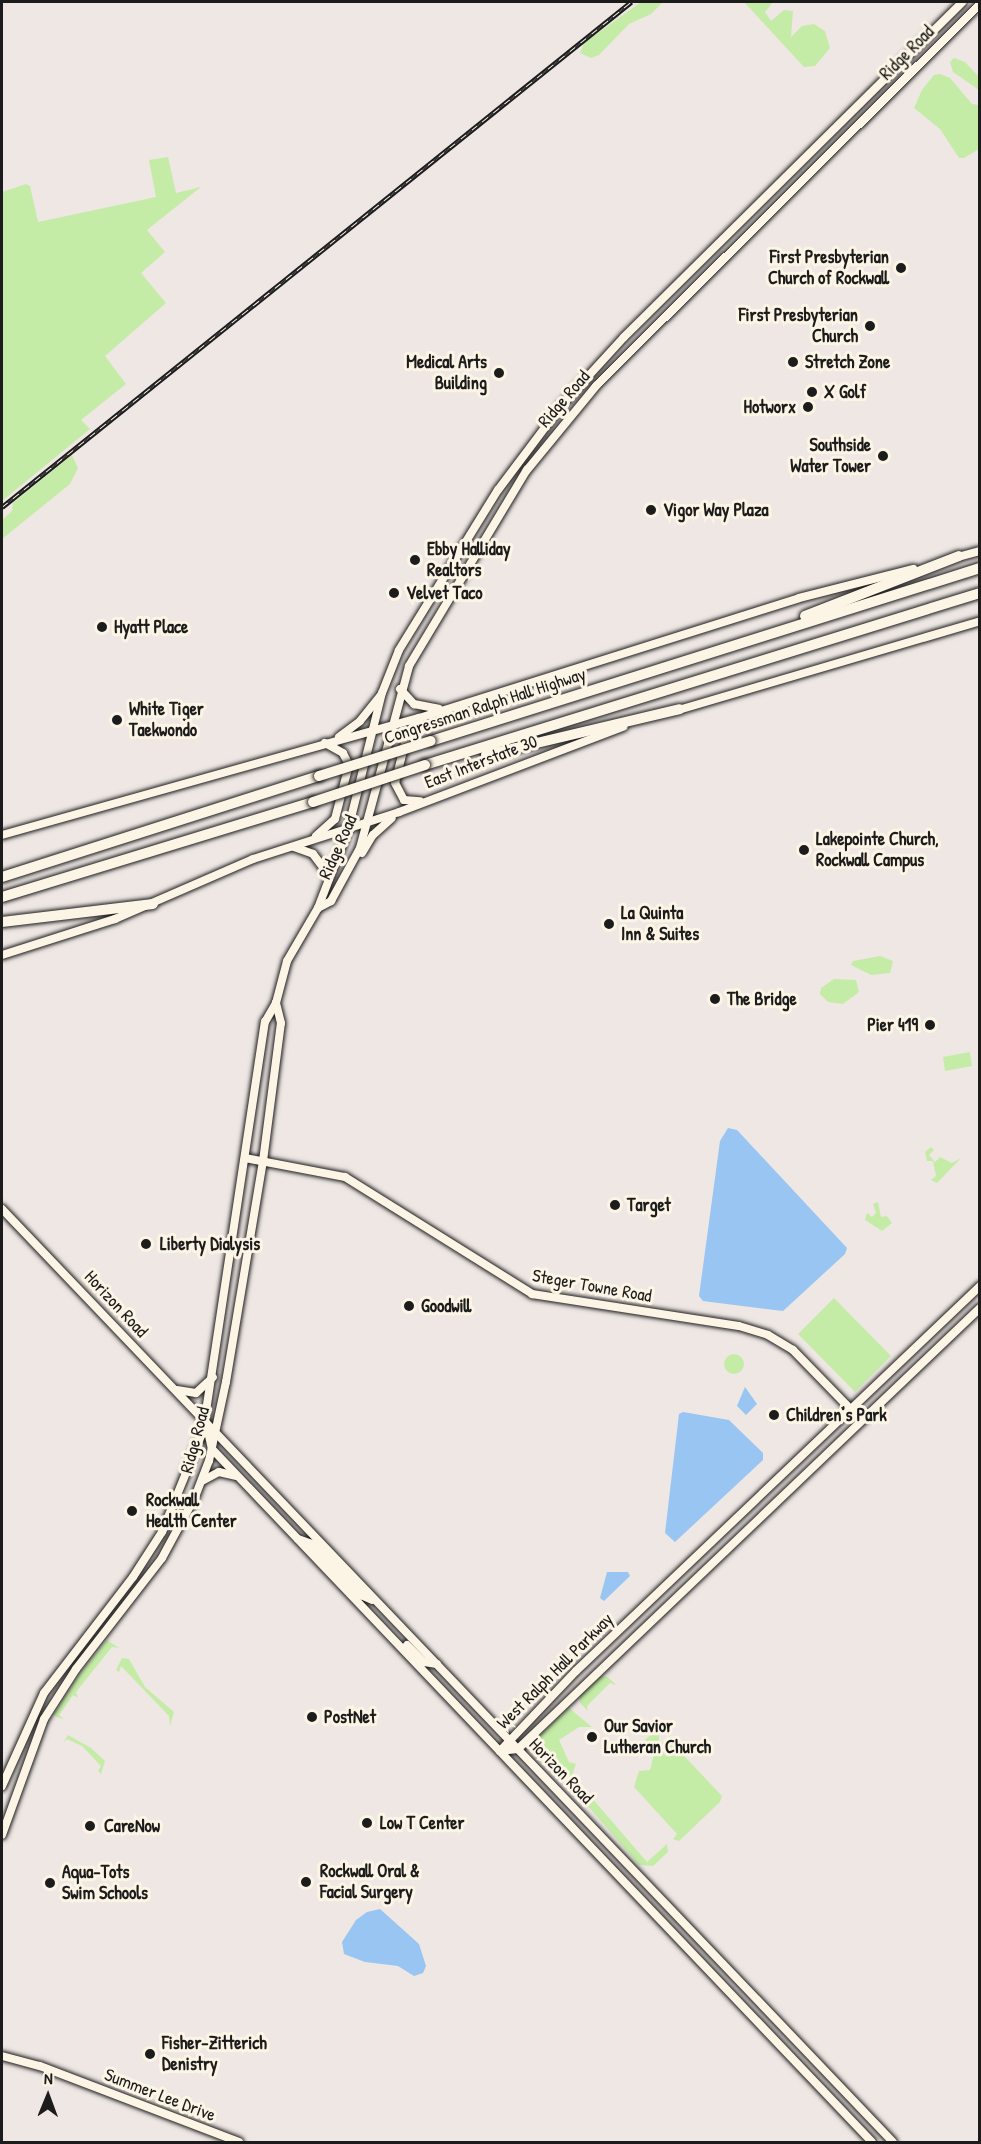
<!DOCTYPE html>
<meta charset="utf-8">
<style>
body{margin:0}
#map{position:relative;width:981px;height:2144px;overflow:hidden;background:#eee7e4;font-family:"Patrick Hand",sans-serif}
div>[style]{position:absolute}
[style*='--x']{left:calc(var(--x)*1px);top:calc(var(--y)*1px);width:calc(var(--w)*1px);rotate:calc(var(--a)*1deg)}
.green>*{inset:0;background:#c5eca7}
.round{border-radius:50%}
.water>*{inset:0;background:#98c5f2}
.roads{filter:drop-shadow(0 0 2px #1c1c1c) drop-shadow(0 0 2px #1c1c1c)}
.tertiary>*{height:8px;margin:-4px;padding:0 4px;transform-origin:4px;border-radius:4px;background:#fcf5e5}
.secondary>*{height:8px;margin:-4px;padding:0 4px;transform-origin:4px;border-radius:4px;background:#fcf5e5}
.motorway>*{height:10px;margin:-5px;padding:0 5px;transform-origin:5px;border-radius:5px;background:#fcf5e5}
.rail>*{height:4.5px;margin-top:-2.25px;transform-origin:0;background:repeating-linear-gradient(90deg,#fcf5e5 0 7px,#1c1c1c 0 14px);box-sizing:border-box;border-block:2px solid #1c1c1c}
.bridges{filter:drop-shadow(0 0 2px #1c1c1c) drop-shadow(0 0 2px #1c1c1c)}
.motorway-bridge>*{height:10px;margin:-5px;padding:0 5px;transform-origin:5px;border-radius:5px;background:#fcf5e5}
.dots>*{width:16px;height:16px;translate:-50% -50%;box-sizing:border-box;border:3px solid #fcf5e5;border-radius:50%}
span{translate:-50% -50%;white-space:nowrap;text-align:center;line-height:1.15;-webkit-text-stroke:6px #fcf5e5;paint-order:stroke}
.street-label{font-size:18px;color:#1c1c1c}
.poi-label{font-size:18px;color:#1c1c1c;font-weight:700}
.right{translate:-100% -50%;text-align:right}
.left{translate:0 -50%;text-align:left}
.frame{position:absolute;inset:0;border:3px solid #1c1c1c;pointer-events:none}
.north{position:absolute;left:18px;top:2066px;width:60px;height:60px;-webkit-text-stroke:4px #fcf5e5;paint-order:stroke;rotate:1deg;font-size:16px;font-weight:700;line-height:24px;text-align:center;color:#1c1c1c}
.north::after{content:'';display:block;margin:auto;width:21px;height:27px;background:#1c1c1c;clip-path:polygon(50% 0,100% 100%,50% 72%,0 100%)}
</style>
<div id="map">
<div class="green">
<div style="clip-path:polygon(641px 2px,663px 2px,651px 14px,629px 24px,599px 55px,591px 58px,580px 53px,584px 43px)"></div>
<div style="clip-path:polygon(744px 2px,773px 2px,765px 12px,771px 21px,784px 10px,793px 11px,791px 37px,802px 26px,814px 24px,825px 31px,830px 48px,815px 66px,804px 67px)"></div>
<div style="clip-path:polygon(954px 58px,965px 62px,979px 77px,979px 90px,953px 72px,950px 62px)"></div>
<div style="clip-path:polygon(940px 74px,950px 78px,972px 104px,979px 105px,979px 149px,964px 158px,959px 158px,940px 129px,914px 108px,922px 90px,934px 75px)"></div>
<div style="clip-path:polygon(168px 157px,176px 193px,201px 187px,147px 230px,165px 252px,141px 273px,166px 303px,105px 356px,126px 384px,81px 420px,90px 429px,2px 501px,2px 192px,26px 184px,30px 186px,38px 222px,156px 197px,149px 160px)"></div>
<div style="clip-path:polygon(72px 455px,78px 468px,70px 484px,2px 539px,2px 520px,12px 511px,13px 503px)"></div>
<div style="clip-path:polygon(880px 956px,893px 961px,890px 973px,871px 975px,851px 965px,853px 961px)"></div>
<div style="clip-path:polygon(834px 979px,856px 980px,859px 992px,843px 1004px,828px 1002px,820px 994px,821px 988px)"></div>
<div style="clip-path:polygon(970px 1052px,972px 1066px,945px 1071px,943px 1057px)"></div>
<div style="clip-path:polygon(931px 1147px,934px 1150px,929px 1155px,935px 1162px,940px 1157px,952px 1163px,961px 1158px,937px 1183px,931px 1180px,936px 1176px,933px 1161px,927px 1161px,925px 1152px)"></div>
<div style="clip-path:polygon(878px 1202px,881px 1217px,887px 1216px,892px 1223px,882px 1231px,865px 1220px,867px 1213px,872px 1217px,876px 1213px,873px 1204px)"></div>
<div style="clip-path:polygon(834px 1298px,891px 1356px,855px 1392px,798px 1334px)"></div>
<div class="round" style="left:724px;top:1354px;width:20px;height:20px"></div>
<div style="clip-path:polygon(107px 1640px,119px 1648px,112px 1647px,76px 1692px,78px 1698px,73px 1695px,59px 1715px,64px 1719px,56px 1717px,54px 1714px,81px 1672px)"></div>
<div style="clip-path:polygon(122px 1658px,129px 1659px,145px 1687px,174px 1712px,170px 1726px,169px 1716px,121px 1666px,119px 1672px,116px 1670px)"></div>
<div style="clip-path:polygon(601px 1676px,608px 1677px,616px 1685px,610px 1683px,587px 1706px,588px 1711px,580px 1703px,580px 1695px)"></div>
<div style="clip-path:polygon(569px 1708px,592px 1727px,579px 1727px,559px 1740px,569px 1762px,576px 1764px,571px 1778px,577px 1780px,569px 1787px,539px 1755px,536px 1739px)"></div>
<div style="clip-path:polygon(654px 1732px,659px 1735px,659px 1742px,667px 1743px,668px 1739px,722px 1796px,720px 1802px,679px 1841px,673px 1839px,677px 1834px,634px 1787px,639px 1771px,650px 1770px,656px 1746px,645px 1740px)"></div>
<div style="clip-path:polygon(68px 1735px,91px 1748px,105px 1761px,101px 1774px,98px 1771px,101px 1766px,82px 1746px,67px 1739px,63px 1743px)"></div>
<div style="clip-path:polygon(584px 1789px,647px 1862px,667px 1844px,668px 1852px,653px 1866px,639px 1865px,580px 1797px)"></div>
</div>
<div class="water">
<div style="clip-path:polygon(728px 1128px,737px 1130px,847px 1248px,845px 1254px,783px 1311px,703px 1301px,699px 1296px,720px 1141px)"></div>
<div style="clip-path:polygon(745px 1387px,757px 1404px,746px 1415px,737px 1406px)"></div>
<div style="clip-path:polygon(683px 1412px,729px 1420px,763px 1453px,763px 1460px,675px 1542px,665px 1533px,679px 1414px)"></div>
<div style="clip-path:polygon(607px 1572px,628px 1572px,630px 1576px,604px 1601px,600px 1598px)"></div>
<div style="clip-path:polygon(380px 1909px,419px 1944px,426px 1966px,423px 1973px,414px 1976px,398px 1966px,365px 1962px,344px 1954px,342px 1942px,356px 1920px,367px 1912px)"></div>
</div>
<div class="roads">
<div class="tertiary">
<div style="--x:245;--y:1158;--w:102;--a:10.8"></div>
<div style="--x:345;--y:1177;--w:221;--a:32"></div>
<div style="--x:532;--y:1294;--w:209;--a:8.8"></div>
<div style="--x:739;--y:1326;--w:30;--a:17"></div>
<div style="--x:768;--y:1335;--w:29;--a:31"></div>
<div style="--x:793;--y:1350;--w:98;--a:45.8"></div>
<div style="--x:2;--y:2056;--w:39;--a:15"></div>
<div style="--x:40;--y:2066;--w:213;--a:20.9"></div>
</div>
<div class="secondary">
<div style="--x:954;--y:558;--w:27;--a:-15"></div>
<div style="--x:400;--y:689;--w:21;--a:47"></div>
<div style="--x:414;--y:704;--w:25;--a:11"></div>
<div style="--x:675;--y:711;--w:318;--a:-16.4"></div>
<div style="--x:419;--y:718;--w:21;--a:125"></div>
<div style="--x:407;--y:735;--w:49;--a:104"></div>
<div style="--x:395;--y:783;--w:19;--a:62"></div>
<div style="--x:404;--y:800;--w:16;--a:4"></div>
<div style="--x:339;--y:737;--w:26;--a:-37"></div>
<div style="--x:360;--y:721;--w:33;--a:-51"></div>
<div style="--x:2;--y:835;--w:433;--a:-15.7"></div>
<div style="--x:419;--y:718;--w:398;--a:-17.5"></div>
<div style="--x:799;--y:598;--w:118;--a:-14.3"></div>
<div style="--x:316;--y:836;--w:25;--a:-42"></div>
<div style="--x:335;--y:819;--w:56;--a:-75.5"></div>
<div style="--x:349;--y:765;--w:13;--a:-117"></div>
<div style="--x:343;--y:753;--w:21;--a:-151"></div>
<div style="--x:294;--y:847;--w:20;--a:20"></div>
<div style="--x:313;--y:854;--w:26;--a:53"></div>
<div style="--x:362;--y:853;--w:21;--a:-59"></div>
<div style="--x:373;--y:835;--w:25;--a:-42"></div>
<div style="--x:318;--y:908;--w:15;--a:-28"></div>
<div style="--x:331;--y:901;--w:60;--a:-61.3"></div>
<div style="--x:360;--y:848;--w:188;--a:-74.9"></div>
<div style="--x:409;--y:666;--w:229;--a:-59"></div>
<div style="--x:527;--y:470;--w:109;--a:-50.6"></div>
<div style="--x:596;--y:386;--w:542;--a:-44.85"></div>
<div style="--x:2;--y:955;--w:119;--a:-17.7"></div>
<div style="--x:115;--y:919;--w:150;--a:-23.5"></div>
<div style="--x:253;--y:859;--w:153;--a:-17.8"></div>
<div style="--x:399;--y:812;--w:240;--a:-20.8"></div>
<div style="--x:2;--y:1209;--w:1290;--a:46.32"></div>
<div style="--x:177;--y:1390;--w:19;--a:9"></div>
<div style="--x:196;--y:1393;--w:23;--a:-43"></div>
<div style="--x:206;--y:1423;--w:27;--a:77"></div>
<div style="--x:212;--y:1449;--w:957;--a:46.4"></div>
<div style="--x:202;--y:1481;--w:19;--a:-28"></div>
<div style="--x:219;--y:1472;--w:18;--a:13"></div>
<div style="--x:298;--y:1539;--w:15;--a:20"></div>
<div style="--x:312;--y:1544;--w:71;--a:46.1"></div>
<div style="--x:361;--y:1595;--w:12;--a:24"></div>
<div style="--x:407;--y:1645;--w:24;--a:45"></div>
<div style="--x:424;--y:1662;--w:13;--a:9"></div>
<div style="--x:500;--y:1751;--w:110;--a:-46.5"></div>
<div style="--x:576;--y:1671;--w:558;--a:-43.62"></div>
<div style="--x:500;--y:1751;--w:18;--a:-6"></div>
<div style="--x:518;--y:1749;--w:639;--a:-43.67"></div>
<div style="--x:2;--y:1786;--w:102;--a:-65.7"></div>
<div style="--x:44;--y:1693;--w:146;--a:-52.5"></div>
<div style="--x:133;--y:1577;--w:54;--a:-57.2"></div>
<div style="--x:162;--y:1532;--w:109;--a:-67.9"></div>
<div style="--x:203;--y:1431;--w:414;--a:-81.4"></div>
<div style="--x:265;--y:1022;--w:22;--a:-60"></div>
<div style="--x:276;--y:1003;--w:43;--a:-75.3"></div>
<div style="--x:287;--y:961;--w:61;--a:-59.7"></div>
<div style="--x:318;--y:908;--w:84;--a:-69"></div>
<div style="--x:348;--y:830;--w:141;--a:-76.1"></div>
<div style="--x:382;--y:693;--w:46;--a:-68.4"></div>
<div style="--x:399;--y:650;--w:188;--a:-58.3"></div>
<div style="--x:498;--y:490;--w:105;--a:-53.1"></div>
<div style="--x:561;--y:406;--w:93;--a:-47.6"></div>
<div style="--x:624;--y:337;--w:476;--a:-44.7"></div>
<div style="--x:2;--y:1835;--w:123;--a:-70.1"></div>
<div style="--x:44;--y:1719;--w:59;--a:-57.4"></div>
<div style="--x:76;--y:1669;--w:140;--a:-52.2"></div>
<div style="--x:162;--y:1558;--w:69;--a:-61.6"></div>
<div style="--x:195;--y:1497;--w:39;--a:-69"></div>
<div style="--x:209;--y:1461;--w:81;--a:-77.9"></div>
<div style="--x:226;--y:1382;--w:224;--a:-80.5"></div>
<div style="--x:263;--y:1161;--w:139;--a:-82.6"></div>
<div style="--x:281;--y:1023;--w:21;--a:-104"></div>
</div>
<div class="motorway">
<div style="--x:805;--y:616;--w:165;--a:-21.3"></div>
<div style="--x:431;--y:741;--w:576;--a:-17.49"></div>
<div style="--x:486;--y:755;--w:199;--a:-13.3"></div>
<div style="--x:425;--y:765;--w:581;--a:-17.22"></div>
<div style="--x:2;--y:877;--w:333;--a:-17.7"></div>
<div style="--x:2;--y:897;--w:325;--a:-17"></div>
<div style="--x:2;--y:922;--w:152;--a:-6.8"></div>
</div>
</div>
<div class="rail">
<div style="--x:2;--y:507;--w:807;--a:-38.76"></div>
</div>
<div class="bridges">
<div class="motorway-bridge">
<div style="--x:319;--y:776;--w:117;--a:-17.4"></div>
<div style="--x:313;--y:802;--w:118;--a:-18.3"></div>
</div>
</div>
<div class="dots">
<div style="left:901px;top:268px;background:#1c1c1c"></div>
<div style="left:870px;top:326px;background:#1c1c1c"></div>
<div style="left:793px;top:362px;background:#1c1c1c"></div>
<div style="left:499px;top:373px;background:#1c1c1c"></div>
<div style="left:812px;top:392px;background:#1c1c1c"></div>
<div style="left:808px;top:407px;background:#1c1c1c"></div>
<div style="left:883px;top:456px;background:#1c1c1c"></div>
<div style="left:651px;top:510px;background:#1c1c1c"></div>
<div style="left:415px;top:560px;background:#1c1c1c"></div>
<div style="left:394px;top:593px;background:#1c1c1c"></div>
<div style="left:102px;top:627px;background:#1c1c1c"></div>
<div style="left:117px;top:720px;background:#1c1c1c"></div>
<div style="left:804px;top:850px;background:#1c1c1c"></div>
<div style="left:609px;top:924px;background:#1c1c1c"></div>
<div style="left:715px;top:999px;background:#1c1c1c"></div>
<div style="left:930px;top:1025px;background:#1c1c1c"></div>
<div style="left:615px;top:1205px;background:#1c1c1c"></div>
<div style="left:146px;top:1244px;background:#1c1c1c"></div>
<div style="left:409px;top:1306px;background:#1c1c1c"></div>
<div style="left:774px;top:1415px;background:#1c1c1c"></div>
<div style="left:132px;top:1511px;background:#1c1c1c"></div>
<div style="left:312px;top:1717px;background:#1c1c1c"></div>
<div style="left:592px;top:1737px;background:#1c1c1c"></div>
<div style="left:367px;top:1823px;background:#1c1c1c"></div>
<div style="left:90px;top:1826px;background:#1c1c1c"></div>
<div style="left:306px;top:1882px;background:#1c1c1c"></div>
<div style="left:50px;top:1883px;background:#1c1c1c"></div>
<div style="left:150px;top:2054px;background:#1c1c1c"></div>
</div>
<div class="street-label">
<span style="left:907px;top:53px;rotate:-45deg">Ridge Road</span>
<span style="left:564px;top:399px;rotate:-49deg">Ridge Road</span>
<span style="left:485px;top:706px;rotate:-18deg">Congressman Ralph Hall Highway</span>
<span style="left:481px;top:762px;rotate:-21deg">East Interstate 30</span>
<span style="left:338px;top:847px;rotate:-66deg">Ridge Road</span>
<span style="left:592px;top:1286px;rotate:10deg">Steger Towne Road</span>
<span style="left:116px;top:1304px;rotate:47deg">Horizon Road</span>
<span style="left:195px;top:1440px;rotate:-75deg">Ridge Road</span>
<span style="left:555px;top:1671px;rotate:-45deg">West Ralph Hall Parkway</span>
<span style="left:561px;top:1771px;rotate:46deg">Horizon Road</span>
<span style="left:160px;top:2095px;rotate:21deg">Summer Lee Drive</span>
</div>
<div class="poi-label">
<span class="right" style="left:889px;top:268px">First Presbyterian<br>Church of Rockwall</span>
<span class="right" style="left:858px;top:326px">First Presbyterian<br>Church</span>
<span class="left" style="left:805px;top:362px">Stretch Zone</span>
<span class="right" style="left:487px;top:373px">Medical Arts<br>Building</span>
<span class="left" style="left:824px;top:392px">X Golf</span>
<span class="right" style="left:796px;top:407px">Hotworx</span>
<span class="right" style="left:871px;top:456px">Southside<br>Water Tower</span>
<span class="left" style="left:663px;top:510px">Vigor Way Plaza</span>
<span class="left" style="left:427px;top:560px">Ebby Halliday<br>Realtors</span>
<span class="left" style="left:406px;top:593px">Velvet Taco</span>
<span class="left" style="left:114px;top:627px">Hyatt Place</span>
<span class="left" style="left:129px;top:720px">White Tiger<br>Taekwondo</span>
<span class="left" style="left:816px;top:850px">Lakepointe Church,<br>Rockwall Campus</span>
<span class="left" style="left:621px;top:924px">La Quinta<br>Inn &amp; Suites</span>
<span class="left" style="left:727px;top:999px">The Bridge</span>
<span class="right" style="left:918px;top:1025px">Pier 419</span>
<span class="left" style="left:627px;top:1205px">Target</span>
<span class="left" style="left:160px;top:1244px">Liberty Dialysis</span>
<span class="left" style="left:421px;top:1306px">Goodwill</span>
<span class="left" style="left:786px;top:1415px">Children’s Park</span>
<span class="left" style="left:146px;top:1511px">Rockwall<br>Health Center</span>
<span class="left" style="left:324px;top:1717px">PostNet</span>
<span class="left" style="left:604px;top:1737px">Our Savior<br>Lutheran Church</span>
<span class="left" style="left:380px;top:1823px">Low T Center</span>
<span class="left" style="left:104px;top:1826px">CareNow</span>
<span class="left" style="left:320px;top:1882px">Rockwall Oral &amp;<br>Facial Surgery</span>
<span class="left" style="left:62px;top:1883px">Aqua-Tots<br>Swim Schools</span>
<span class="left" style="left:162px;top:2054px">Fisher-Zitterich<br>Denistry</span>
</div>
<div class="frame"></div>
<div class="north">N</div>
</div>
